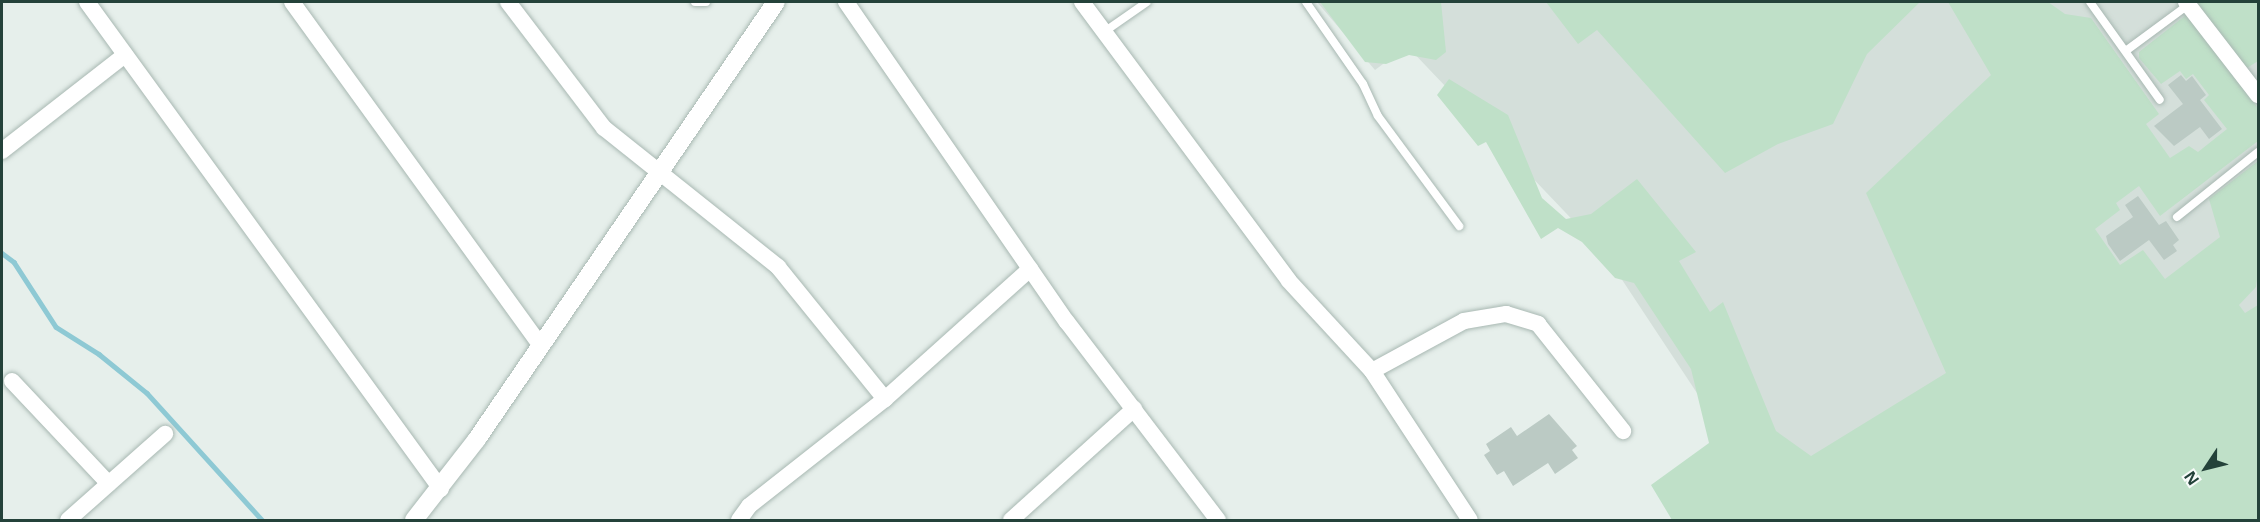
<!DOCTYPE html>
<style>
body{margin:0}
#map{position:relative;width:2260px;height:522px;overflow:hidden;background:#e6efeb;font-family:"Open Sans",sans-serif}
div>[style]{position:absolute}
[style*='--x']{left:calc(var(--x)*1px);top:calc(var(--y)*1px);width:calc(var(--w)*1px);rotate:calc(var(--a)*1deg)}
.built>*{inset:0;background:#d4dfda}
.green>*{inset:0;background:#bfe0c8}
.stream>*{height:4.5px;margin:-2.25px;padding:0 2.25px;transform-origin:2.25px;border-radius:2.25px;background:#8ec9d4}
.building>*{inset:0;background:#bbcac4}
.roads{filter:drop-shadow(0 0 2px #a8b8b2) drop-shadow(0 0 2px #a8b8b2)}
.lane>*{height:8px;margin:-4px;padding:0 4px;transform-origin:4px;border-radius:4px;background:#fff}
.street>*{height:16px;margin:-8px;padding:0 8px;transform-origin:8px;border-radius:8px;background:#fff}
.secondary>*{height:18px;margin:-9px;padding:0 9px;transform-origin:9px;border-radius:9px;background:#fff}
span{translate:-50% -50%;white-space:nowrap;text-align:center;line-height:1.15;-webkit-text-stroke:5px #f7fbf9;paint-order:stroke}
.frame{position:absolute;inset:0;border:3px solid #24423a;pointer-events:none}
.north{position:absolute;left:2176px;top:438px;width:60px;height:60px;-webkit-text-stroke:4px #f7fbf9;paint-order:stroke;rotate:235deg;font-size:16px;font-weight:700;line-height:24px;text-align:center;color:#24423a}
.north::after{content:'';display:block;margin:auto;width:21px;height:27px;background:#24423a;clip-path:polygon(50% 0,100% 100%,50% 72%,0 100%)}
</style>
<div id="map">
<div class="built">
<div style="clip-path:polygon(1317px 2px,2258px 2px,2258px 520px,1781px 520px,1605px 254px,1407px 46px,1375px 70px)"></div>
</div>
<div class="green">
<div style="clip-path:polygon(1320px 2px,1441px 2px,1446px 52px,1436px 60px,1409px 55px,1386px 64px,1365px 62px)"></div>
<div style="clip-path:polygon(1546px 2px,1920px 2px,1867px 54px,1833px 124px,1778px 144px,1725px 173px,1597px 30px,1578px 44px)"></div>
<div style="clip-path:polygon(1948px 2px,2048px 2px,2065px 14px,2091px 18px,2159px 114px,2146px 124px,2170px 158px,2189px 146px,2198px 152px,2227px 129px,2204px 100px,2209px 95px,2193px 74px,2186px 79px,2180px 71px,2161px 84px,2139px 58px,2139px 52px,2186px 15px,2258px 108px,2258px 141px,2160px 216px,2139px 186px,2116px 203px,2120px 210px,2095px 229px,2120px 265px,2143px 250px,2165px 279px,2220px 237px,2209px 199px,2258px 161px,2258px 272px,2256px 287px,2239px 305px,2245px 313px,2258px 305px,2258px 520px,1672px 520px,1651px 485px,1709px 443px,1691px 369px,1634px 283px,1615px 278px,1582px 242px,1558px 228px,1541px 239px,1486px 142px,1478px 146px,1437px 95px,1449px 79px,1508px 115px,1542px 198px,1566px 219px,1591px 214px,1637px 179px,1696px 252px,1679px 261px,1710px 312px,1723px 302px,1776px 431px,1811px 456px,1946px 373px,1866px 193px,1991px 75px)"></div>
<div style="clip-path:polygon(2195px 2px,2258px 2px,2258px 61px,2247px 68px)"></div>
</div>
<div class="stream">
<div style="--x:2;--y:253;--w:15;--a:37"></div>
<div style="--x:14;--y:262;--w:77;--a:57.1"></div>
<div style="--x:56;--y:327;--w:51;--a:32.1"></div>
<div style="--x:99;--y:354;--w:62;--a:39.1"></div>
<div style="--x:147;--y:393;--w:171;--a:47.8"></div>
</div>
<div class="building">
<div style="clip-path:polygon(2181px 75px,2186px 81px,2192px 76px,2206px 95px,2200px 100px,2222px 129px,2209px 139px,2200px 127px,2174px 146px,2154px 126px,2183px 104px,2168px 85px)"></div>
<div style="clip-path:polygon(2138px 196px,2159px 225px,2166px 221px,2179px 240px,2173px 245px,2177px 251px,2164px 260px,2149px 240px,2120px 261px,2108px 244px,2106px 236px,2133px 217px,2125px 205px)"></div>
<div style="clip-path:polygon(1549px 414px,1577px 446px,1572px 450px,1578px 458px,1555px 474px,1548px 463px,1513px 486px,1504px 471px,1497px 475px,1484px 455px,1490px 451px,1486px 444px,1511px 427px,1517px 436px)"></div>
</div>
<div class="roads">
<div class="lane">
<div style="--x:695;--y:2;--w:11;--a:0"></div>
<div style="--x:1306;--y:2;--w:100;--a:55.2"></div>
<div style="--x:1363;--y:84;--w:35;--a:65"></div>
<div style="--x:1378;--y:116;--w:137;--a:53.6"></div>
<div style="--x:2090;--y:2;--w:120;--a:54.5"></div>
<div style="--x:1104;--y:32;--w:52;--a:-34.9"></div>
<div style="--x:2127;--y:50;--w:76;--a:-36.4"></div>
<div style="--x:2177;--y:217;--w:104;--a:-38.7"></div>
</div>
<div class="street">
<div style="--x:87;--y:2;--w:602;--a:53.99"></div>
<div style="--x:292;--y:2;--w:422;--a:54.1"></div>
<div style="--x:508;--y:2;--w:158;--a:52.7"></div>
<div style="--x:604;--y:128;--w:223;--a:38.6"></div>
<div style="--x:778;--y:267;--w:170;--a:51"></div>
<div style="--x:846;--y:2;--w:389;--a:55.4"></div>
<div style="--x:1067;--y:322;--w:249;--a:52.7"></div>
<div style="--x:1082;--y:2;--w:347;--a:53.4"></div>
<div style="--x:1289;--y:281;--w:122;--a:47.3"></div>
<div style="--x:1372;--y:371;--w:178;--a:56.7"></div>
<div style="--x:2186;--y:2;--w:118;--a:52.3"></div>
<div style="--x:2;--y:151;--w:156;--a:-38"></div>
<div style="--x:1372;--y:371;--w:105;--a:-28.5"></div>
<div style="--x:1464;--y:321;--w:43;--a:-9.5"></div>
<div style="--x:1506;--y:314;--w:34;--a:17"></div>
<div style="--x:1538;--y:324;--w:137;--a:51.5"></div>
<div style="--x:12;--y:381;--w:141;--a:46.7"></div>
<div style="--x:68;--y:520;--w:130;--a:-41.6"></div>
<div style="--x:739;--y:520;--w:17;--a:-54"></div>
<div style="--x:749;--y:506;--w:173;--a:-38.2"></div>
<div style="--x:885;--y:399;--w:195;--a:-41.9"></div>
<div style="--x:1011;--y:520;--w:166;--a:-42.1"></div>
</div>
<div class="secondary">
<div style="--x:414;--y:520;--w:103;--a:-52.1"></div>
<div style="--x:477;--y:439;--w:529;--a:-55.62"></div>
</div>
</div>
<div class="frame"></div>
<div class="north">N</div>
</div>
